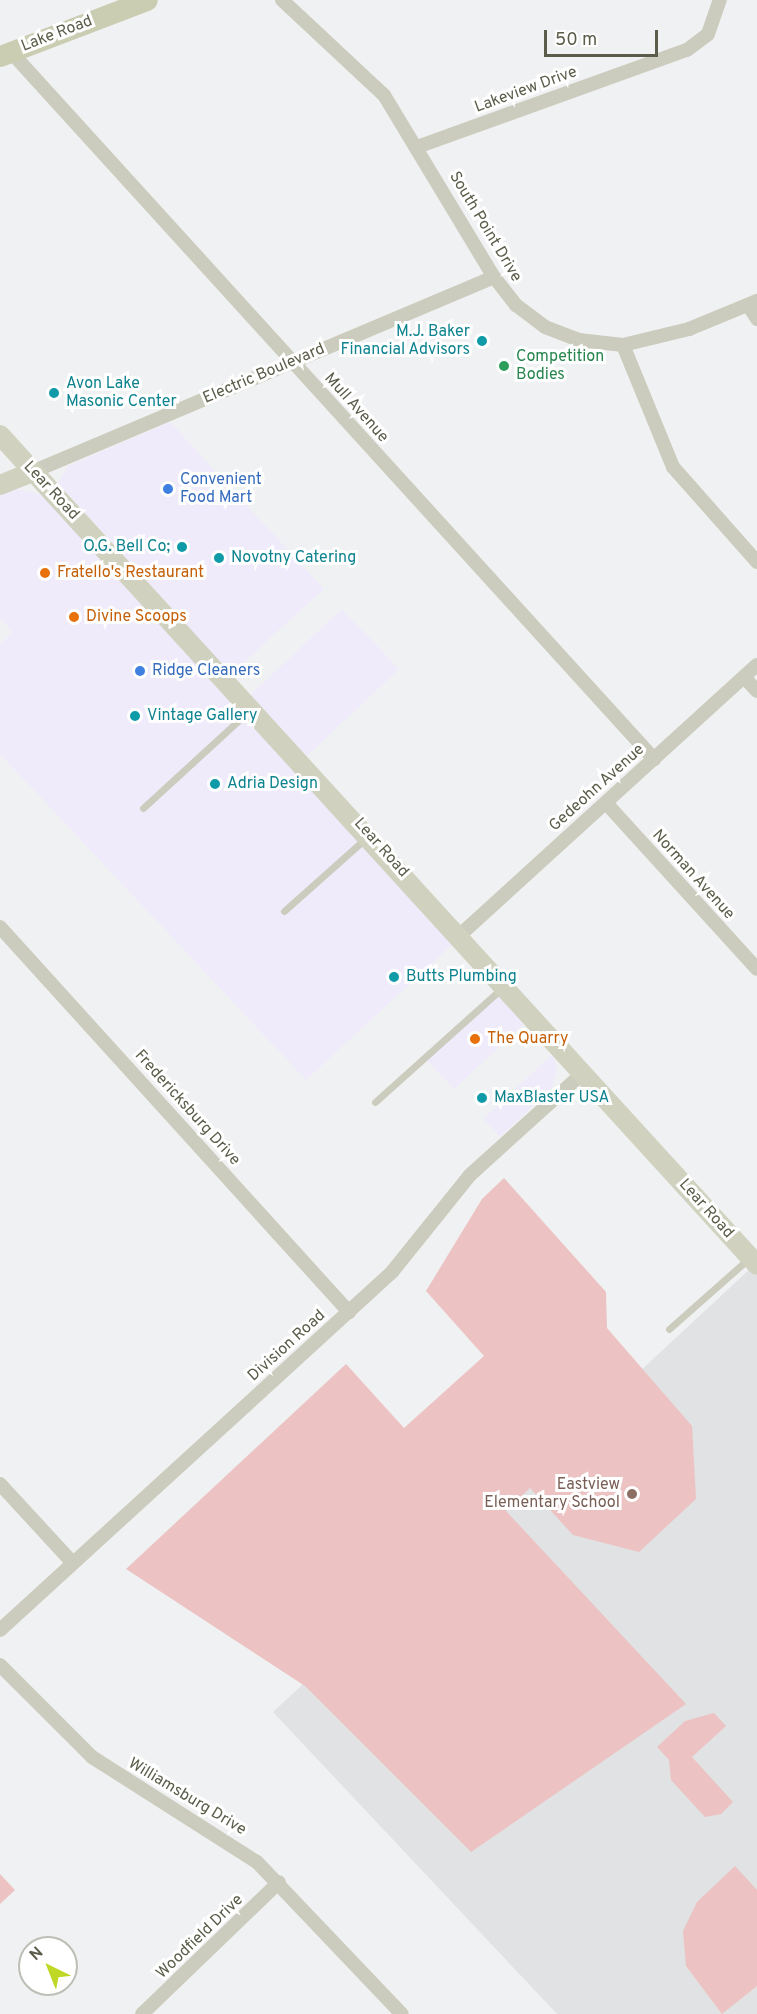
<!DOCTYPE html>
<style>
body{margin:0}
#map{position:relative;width:757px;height:2014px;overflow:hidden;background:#f0f1f2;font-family:Overpass,sans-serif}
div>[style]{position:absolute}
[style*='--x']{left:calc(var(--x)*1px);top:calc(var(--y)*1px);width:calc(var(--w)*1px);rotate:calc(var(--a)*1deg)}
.commercial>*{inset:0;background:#f0ebfb}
.education>*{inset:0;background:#e1e2e3}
.green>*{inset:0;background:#ecc2c3}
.lane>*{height:7px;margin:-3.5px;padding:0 3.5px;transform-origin:3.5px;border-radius:3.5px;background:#cbccbd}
.street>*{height:14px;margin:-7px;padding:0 7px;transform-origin:7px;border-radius:7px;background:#cbccbd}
.secondary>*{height:20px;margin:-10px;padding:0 10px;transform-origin:10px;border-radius:10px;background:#d0d2bf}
.primary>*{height:21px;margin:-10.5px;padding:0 10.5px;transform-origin:10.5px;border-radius:10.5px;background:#cbcdb2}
.dots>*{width:16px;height:16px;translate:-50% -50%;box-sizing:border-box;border:3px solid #fff;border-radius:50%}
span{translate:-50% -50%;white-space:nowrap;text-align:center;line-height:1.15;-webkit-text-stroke:6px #fff;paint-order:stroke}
.street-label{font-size:16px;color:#5b5c49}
.culture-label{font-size:16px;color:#0d838f}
.right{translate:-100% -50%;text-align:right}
.left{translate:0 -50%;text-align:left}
.leisure-label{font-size:16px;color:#27864d}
.shop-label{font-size:16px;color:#366cbe}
.food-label{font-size:16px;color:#c56008}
.education-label{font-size:16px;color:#785e54}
.north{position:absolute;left:18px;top:1936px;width:60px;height:60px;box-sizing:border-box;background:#fff;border:2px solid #bdbeb6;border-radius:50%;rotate:317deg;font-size:16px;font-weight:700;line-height:24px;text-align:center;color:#5b5c49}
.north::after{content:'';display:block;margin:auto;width:21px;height:27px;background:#bfd725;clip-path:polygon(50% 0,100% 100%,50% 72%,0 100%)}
.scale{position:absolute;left:544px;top:30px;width:114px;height:27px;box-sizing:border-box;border:3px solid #5b5c49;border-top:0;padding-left:8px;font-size:18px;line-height:21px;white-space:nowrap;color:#5b5c49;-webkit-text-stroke:4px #fff;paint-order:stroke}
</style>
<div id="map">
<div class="commercial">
<div style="clip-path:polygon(170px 422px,324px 589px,231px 674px,58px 483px,68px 466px)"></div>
<div style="clip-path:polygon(16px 489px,45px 495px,454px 943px,306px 1080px,0 754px,0 645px,13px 632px,0 618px,0 495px)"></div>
<div style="clip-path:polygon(342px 609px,399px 669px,307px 756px,250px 695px)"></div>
<div style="clip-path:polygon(500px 992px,526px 1022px,454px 1089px,427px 1060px)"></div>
<div style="clip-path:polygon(553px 1054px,557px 1070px,552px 1087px,500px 1137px,483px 1119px)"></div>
</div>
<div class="education">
<div style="clip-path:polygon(751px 1268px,757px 1275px,757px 2014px,557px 2014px,273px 1712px)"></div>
</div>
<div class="green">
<div style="clip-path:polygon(504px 1178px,606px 1292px,607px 1328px,692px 1426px,696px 1499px,639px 1552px,573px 1535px,530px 1488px,506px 1511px,686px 1704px,471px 1852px,305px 1686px,126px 1569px,346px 1364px,404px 1428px,484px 1356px,426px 1291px,482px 1199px)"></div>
<div style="clip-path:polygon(714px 1713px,726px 1726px,692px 1757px,733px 1802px,721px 1814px,705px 1817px,671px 1780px,669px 1760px,657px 1747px,685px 1721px)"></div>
<div style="clip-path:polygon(735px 1866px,757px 1890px,757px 1986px,722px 2014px,686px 1966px,683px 1931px,697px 1902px)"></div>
<div style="clip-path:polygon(0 1874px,15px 1890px,0 1904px)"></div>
</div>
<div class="lane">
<div style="--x:143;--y:808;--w:145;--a:-42.5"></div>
<div style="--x:284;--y:911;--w:110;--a:-41.7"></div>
<div style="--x:375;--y:1102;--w:172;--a:-41.9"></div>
<div style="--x:669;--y:1329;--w:106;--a:-41.5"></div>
</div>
<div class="street">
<div style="--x:282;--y:0;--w:139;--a:43"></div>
<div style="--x:384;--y:95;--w:213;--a:58.9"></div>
<div style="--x:494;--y:277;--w:36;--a:52"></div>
<div style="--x:516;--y:305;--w:36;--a:37"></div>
<div style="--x:545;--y:327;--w:36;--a:21"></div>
<div style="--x:579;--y:340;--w:44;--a:6.5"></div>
<div style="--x:623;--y:345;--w:68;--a:-13.6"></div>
<div style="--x:689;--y:329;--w:74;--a:-22.4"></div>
<div style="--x:11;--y:52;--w:956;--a:47.71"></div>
<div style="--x:417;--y:147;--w:287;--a:-19.8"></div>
<div style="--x:687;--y:50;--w:26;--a:-37"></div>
<div style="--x:708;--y:34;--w:36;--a:-71"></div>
<div style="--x:748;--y:305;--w:17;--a:57"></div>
<div style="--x:623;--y:345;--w:132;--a:67.7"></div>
<div style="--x:673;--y:467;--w:127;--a:48.5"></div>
<div style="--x:32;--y:472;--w:501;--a:-22.88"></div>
<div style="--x:744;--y:677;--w:19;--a:47"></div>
<div style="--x:606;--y:803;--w:224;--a:47.7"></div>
<div style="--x:0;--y:927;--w:520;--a:47.81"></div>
<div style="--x:460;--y:935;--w:401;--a:-42.3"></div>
<div style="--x:0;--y:1484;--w:106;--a:47.3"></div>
<div style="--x:0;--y:1630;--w:531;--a:-42.4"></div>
<div style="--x:392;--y:1272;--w:124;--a:-51.2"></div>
<div style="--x:470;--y:1175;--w:152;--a:-42.1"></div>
<div style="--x:0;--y:1665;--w:130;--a:45"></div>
<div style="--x:92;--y:1757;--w:196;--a:32.5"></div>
<div style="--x:257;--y:1862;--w:210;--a:46.4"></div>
<div style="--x:142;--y:2014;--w:190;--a:-43.9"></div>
</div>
<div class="secondary">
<div style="--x:0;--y:435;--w:1123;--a:47.63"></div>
<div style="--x:0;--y:485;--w:35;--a:-22"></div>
</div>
<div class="primary">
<div style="--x:0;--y:56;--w:157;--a:-20.9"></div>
</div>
<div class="dots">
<div style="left:482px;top:341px;background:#0f9aa8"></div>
<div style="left:504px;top:366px;background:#2e9e5b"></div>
<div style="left:54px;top:393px;background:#0f9aa8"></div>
<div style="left:168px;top:489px;background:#3f7fe0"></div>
<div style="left:182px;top:547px;background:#0f9aa8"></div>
<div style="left:219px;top:558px;background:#0f9aa8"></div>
<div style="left:45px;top:573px;background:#e8710a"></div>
<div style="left:74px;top:617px;background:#e8710a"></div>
<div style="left:140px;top:671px;background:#3f7fe0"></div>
<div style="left:135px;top:716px;background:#0f9aa8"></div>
<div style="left:215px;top:784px;background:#0f9aa8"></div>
<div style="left:394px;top:977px;background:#0f9aa8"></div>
<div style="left:475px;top:1039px;background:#e8710a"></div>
<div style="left:482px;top:1098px;background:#0f9aa8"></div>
<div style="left:632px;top:1494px;background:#8d6e63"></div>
</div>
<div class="street-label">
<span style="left:57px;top:34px;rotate:-21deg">Lake Road</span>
<span style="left:526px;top:90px;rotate:-20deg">Lakeview Drive</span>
<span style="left:485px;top:227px;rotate:59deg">South Point Drive</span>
<span style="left:264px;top:374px;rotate:-23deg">Electric Boulevard</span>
<span style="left:356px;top:408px;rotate:48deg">Mull Avenue</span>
<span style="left:51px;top:491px;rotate:47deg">Lear Road</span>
<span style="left:597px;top:788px;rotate:-42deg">Gedeohn Avenue</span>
<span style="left:381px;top:848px;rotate:48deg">Lear Road</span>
<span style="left:693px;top:875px;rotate:48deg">Norman Avenue</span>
<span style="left:187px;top:1108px;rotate:48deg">Fredericksburg Drive</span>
<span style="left:706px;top:1209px;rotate:48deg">Lear Road</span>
<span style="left:287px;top:1346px;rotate:-42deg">Division Road</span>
<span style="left:187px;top:1797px;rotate:31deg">Williamsburg Drive</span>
<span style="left:200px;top:1937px;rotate:-44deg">Woodfield Drive</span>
</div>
<div class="culture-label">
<span class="right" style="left:470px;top:341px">M.J. Baker<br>Financial Advisors</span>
<span class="left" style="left:66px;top:393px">Avon Lake<br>Masonic Center</span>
<span class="right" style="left:170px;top:547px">O.G. Bell Co;</span>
<span class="left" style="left:231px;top:558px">Novotny Catering</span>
<span class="left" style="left:147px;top:716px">Vintage Gallery</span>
<span class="left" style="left:227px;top:784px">Adria Design</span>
<span class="left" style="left:406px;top:977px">Butts Plumbing</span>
<span class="left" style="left:494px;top:1098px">MaxBlaster USA</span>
</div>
<div class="leisure-label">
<span class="left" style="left:516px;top:366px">Competition<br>Bodies</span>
</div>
<div class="shop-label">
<span class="left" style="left:180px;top:489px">Convenient<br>Food Mart</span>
<span class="left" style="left:152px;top:671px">Ridge Cleaners</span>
</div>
<div class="food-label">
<span class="left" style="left:57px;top:573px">Fratello's Restaurant</span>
<span class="left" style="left:86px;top:617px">Divine Scoops</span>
<span class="left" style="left:487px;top:1039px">The Quarry</span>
</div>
<div class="education-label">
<span class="right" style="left:620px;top:1494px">Eastview<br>Elementary School</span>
</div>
<div class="north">N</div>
<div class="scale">50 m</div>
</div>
